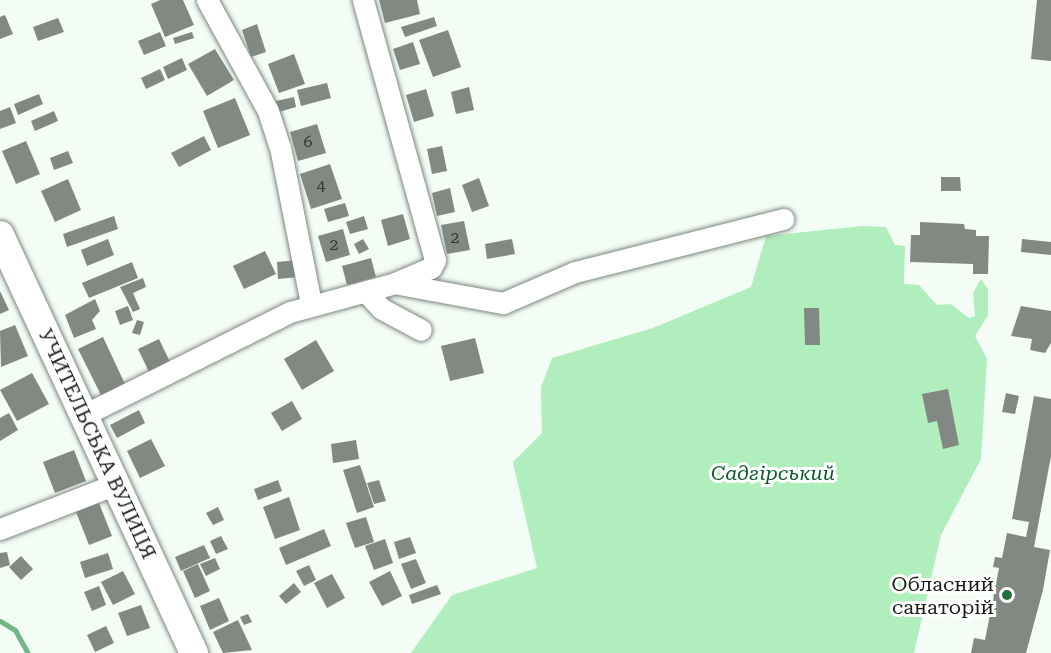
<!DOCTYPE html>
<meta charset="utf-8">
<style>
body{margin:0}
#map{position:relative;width:1051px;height:653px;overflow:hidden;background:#f3fcf5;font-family:"Roboto Serif",serif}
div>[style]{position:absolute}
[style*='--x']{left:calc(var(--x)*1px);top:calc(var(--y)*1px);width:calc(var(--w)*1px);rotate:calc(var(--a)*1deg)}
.green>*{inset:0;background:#b0eebd}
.stream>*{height:5px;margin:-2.5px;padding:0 2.5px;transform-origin:2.5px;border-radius:2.5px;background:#72b783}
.building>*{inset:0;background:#818982}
.roads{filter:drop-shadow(0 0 2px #7e8680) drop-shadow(0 0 2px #7e8680)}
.minor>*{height:21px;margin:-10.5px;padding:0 10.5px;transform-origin:10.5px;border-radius:10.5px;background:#fff}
.secondary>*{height:28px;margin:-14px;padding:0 14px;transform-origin:14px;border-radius:14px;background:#fff}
.dots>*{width:16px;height:16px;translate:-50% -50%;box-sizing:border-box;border:3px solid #fff;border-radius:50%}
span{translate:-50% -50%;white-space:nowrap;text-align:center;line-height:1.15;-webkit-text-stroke:6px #fff;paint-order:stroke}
.number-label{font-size:16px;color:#343834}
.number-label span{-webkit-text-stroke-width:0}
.street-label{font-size:20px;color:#1a1d1a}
.park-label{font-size:20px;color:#0d5c2c;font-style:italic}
.poi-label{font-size:20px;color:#1a1d1a}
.right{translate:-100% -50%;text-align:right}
</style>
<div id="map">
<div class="green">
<div style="clip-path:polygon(862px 226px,886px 227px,895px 245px,905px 246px,904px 284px,919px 285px,937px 305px,951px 304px,969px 318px,975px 316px,973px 293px,981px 279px,988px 289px,988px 315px,975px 336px,987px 359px,981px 459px,941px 535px,914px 653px,411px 653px,452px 595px,537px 568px,513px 462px,542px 433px,541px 387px,552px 358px,653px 328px,751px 287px,766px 236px)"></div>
</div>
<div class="stream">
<div style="--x:0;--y:621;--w:17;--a:31"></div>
<div style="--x:15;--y:630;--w:26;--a:61"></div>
</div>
<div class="building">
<div style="clip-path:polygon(160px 0,183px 0,194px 25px,165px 37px,151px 4px)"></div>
<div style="clip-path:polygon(379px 0,417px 0,420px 14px,385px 23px)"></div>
<div style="clip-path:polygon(1037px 0,1051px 0,1051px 61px,1031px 59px)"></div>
<div style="clip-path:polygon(5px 15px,13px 34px,0 39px,0 17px)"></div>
<div style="clip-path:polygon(434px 17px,437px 26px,405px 37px,401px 27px)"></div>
<div style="clip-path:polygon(58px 18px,64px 32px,38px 41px,33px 27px)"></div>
<div style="clip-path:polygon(257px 24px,266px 52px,251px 57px,242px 30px)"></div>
<div style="clip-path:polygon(448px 30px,461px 67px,433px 77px,419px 40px)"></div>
<div style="clip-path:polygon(160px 32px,166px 46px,144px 55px,138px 41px)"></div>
<div style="clip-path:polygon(192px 32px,194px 38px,175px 44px,173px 38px)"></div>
<div style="clip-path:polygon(413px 42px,420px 64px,400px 70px,393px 49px)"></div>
<div style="clip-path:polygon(215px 49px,234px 80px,207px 96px,188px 64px)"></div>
<div style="clip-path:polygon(294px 54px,305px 84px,279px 93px,268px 64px)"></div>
<div style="clip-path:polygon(182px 58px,187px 70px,168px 79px,163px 67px)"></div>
<div style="clip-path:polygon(160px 69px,165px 80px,146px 89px,141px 78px)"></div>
<div style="clip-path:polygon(327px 83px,331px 98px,301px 106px,297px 90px)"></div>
<div style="clip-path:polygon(469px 87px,474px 110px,456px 114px,451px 92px)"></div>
<div style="clip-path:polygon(426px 89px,434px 116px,414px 122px,406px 95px)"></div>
<div style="clip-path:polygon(39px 94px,43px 104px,18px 115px,14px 104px)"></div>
<div style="clip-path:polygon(294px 97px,296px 107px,279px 112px,276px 101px)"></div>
<div style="clip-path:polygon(235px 98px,250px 135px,218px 148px,203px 111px)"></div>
<div style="clip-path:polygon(10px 107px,16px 123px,0 129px,0 111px)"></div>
<div style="clip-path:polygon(54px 111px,58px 121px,35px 131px,31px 121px)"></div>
<div style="clip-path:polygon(317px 124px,326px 153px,298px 161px,290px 132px)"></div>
<div style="clip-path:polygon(204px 136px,211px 150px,179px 167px,171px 153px)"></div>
<div style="clip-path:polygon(26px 141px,40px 174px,16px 184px,2px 151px)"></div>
<div style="clip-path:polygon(442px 146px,447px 171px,432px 174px,427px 149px)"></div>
<div style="clip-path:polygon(68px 151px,73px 163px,54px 170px,50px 158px)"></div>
<div style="clip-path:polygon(330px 164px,342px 199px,311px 209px,300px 174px)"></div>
<div style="clip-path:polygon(941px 177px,960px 177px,961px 191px,941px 191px)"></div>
<div style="clip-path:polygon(479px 178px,489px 206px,472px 212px,462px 185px)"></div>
<div style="clip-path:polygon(68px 179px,81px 210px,55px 222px,41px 191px)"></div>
<div style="clip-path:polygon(450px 188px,455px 212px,437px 216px,432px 193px)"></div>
<div style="clip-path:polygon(345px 203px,349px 216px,328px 222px,324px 209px)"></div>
<div style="clip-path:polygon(403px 214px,410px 239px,388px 246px,381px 220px)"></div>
<div style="clip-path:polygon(114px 216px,118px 229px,67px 247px,63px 234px)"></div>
<div style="clip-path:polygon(364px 216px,368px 229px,350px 234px,346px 222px)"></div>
<div style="clip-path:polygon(464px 221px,470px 250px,447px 254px,441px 225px)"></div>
<div style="clip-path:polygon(920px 222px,964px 224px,965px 229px,976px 230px,976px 236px,989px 236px,988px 274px,973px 274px,973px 264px,910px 262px,911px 235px,920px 235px)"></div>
<div style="clip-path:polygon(343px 229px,350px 255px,326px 262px,318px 236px)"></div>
<div style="clip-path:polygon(108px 239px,114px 255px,87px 266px,81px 250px)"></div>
<div style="clip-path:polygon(363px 239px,369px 249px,359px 254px,354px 244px)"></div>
<div style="clip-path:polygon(512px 239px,515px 254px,487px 259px,485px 244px)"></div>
<div style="clip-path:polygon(1022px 239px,1051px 242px,1051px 255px,1021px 252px)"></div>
<div style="clip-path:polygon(265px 251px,276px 274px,244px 289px,233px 266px)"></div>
<div style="clip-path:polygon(371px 258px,376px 277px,347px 285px,342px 266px)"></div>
<div style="clip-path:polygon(297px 260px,298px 277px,278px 279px,277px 262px)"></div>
<div style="clip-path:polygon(132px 262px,138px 278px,89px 298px,82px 283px)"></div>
<div style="clip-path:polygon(143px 278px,146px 287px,133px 293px,140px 309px,133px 312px,120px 287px)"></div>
<div style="clip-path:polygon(0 291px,9px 310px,0 314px)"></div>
<div style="clip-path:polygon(95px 299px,100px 311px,92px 320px,96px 329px,74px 338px,65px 315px)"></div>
<div style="clip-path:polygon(128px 306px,133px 320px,120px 325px,115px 311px)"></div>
<div style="clip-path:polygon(1021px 306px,1051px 311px,1051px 343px,1045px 353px,1030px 350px,1032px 339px,1011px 336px)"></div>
<div style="clip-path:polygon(804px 308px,819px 308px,820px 345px,805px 345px)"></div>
<div style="clip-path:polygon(137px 320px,144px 322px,140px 335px,132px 333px)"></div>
<div style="clip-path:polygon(15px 325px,28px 356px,1px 367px,0 331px)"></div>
<div style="clip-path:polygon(103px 337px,125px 384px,101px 395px,78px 349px)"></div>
<div style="clip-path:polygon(475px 338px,484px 373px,450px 381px,441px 346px)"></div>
<div style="clip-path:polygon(159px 339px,170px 362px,149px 372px,138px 349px)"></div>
<div style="clip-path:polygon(316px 340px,334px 371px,302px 390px,284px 359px)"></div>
<div style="clip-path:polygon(32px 373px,49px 404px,17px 421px,0 390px)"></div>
<div style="clip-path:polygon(948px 389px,959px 445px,943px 449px,937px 421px,928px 423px,922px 394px)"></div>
<div style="clip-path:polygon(1006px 393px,1019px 396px,1015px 414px,1002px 412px)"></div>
<div style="clip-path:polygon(1034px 396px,1051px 399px,1051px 456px,1034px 547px,1050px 550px,1043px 590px,1026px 653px,971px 653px,974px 638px,985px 640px,999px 568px,993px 567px,995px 557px,1002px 558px,1007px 533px,1026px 537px,1029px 522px,1012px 519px)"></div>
<div style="clip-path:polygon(292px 401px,302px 419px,282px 431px,271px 413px)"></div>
<div style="clip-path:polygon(139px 410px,145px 423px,117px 438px,110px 425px)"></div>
<div style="clip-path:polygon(9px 413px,18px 430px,0 441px,0 418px)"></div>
<div style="clip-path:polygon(151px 439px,165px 466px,140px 478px,127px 451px)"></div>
<div style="clip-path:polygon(356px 440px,359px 459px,333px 463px,331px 444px)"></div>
<div style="clip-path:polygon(74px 450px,86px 481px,55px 493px,43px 462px)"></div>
<div style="clip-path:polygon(360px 465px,374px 507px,357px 513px,343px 470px)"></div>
<div style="clip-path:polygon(278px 480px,282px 491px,258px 500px,254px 489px)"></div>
<div style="clip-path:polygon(379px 480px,386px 501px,374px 504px,367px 483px)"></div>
<div style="clip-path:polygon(289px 497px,300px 530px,275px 539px,263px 507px)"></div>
<div style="clip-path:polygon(99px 503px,112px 536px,89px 545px,76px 512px)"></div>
<div style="clip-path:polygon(218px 507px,224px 520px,213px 525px,206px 513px)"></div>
<div style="clip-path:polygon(366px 517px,374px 542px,355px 548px,346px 523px)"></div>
<div style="clip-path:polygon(324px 529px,331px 546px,286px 565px,279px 548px)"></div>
<div style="clip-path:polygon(221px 536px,228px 549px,216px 554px,210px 541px)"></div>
<div style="clip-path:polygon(410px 537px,416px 553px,399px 559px,394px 542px)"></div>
<div style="clip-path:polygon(385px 539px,393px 563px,374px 570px,365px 546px)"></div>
<div style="clip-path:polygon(204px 545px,210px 558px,181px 571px,175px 557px)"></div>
<div style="clip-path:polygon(7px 552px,10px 565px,0 568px,0 553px)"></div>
<div style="clip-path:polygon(108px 553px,113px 569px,85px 578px,80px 562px)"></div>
<div style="clip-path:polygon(21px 556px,33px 569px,21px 580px,9px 567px)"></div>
<div style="clip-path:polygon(215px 558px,220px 569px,206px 576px,200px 564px)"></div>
<div style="clip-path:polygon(416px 559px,426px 583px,411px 589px,401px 564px)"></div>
<div style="clip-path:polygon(198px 564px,210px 591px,195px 598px,183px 571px)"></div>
<div style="clip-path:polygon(309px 565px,316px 580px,304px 586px,296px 571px)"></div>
<div style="clip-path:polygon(123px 571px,135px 594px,113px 605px,101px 582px)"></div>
<div style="clip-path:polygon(390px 571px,402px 596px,382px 606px,369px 582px)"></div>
<div style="clip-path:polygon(332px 574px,345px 598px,327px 608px,314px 583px)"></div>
<div style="clip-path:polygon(294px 583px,301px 592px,286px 604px,279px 596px)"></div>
<div style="clip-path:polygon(437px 585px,441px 594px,412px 604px,409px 595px)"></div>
<div style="clip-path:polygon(99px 586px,106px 605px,92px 611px,84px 592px)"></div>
<div style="clip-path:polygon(219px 598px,229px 621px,210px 630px,200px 606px)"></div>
<div style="clip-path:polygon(141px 605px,150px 628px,127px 636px,118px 613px)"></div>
<div style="clip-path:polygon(248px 614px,252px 622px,244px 625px,240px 617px)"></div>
<div style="clip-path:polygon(238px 620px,252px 650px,223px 653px,213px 632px)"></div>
<div style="clip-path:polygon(106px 626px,114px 643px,95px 652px,87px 635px)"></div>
</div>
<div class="roads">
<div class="minor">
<div style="--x:207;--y:0;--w:127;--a:61.2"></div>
<div style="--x:268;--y:111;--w:38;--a:72"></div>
<div style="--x:280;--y:147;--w:160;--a:78.8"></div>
<div style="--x:399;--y:284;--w:106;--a:10.4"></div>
<div style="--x:503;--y:303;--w:78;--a:-23.3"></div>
<div style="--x:575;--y:272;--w:215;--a:-14.3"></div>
<div style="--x:366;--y:292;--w:23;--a:47"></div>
<div style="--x:382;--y:309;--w:44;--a:28.3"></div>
<div style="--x:84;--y:415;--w:230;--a:-26.6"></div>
<div style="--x:290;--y:312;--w:109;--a:-15.4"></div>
<div style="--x:395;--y:283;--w:39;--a:-23"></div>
<div style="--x:431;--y:268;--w:9;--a:-63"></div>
<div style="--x:435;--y:260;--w:270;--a:-105.5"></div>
<div style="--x:0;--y:529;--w:124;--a:-21.2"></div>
</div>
<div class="secondary">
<div style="--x:0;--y:235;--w:461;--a:65.1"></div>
</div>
</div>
<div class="dots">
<div style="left:1007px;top:595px;background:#246f3d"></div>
</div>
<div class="number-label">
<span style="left:308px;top:142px">6</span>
<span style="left:321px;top:186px">4</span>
<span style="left:455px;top:238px">2</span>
<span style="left:334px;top:245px">2</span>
</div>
<div class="street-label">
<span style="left:97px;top:444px;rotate:65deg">УЧИТЕЛЬСЬКА ВУЛИЦЯ</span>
</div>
<div class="park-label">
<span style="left:773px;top:473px">Садгірський</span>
</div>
<div class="poi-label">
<span class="right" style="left:994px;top:596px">Обласний<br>санаторій</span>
</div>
</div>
